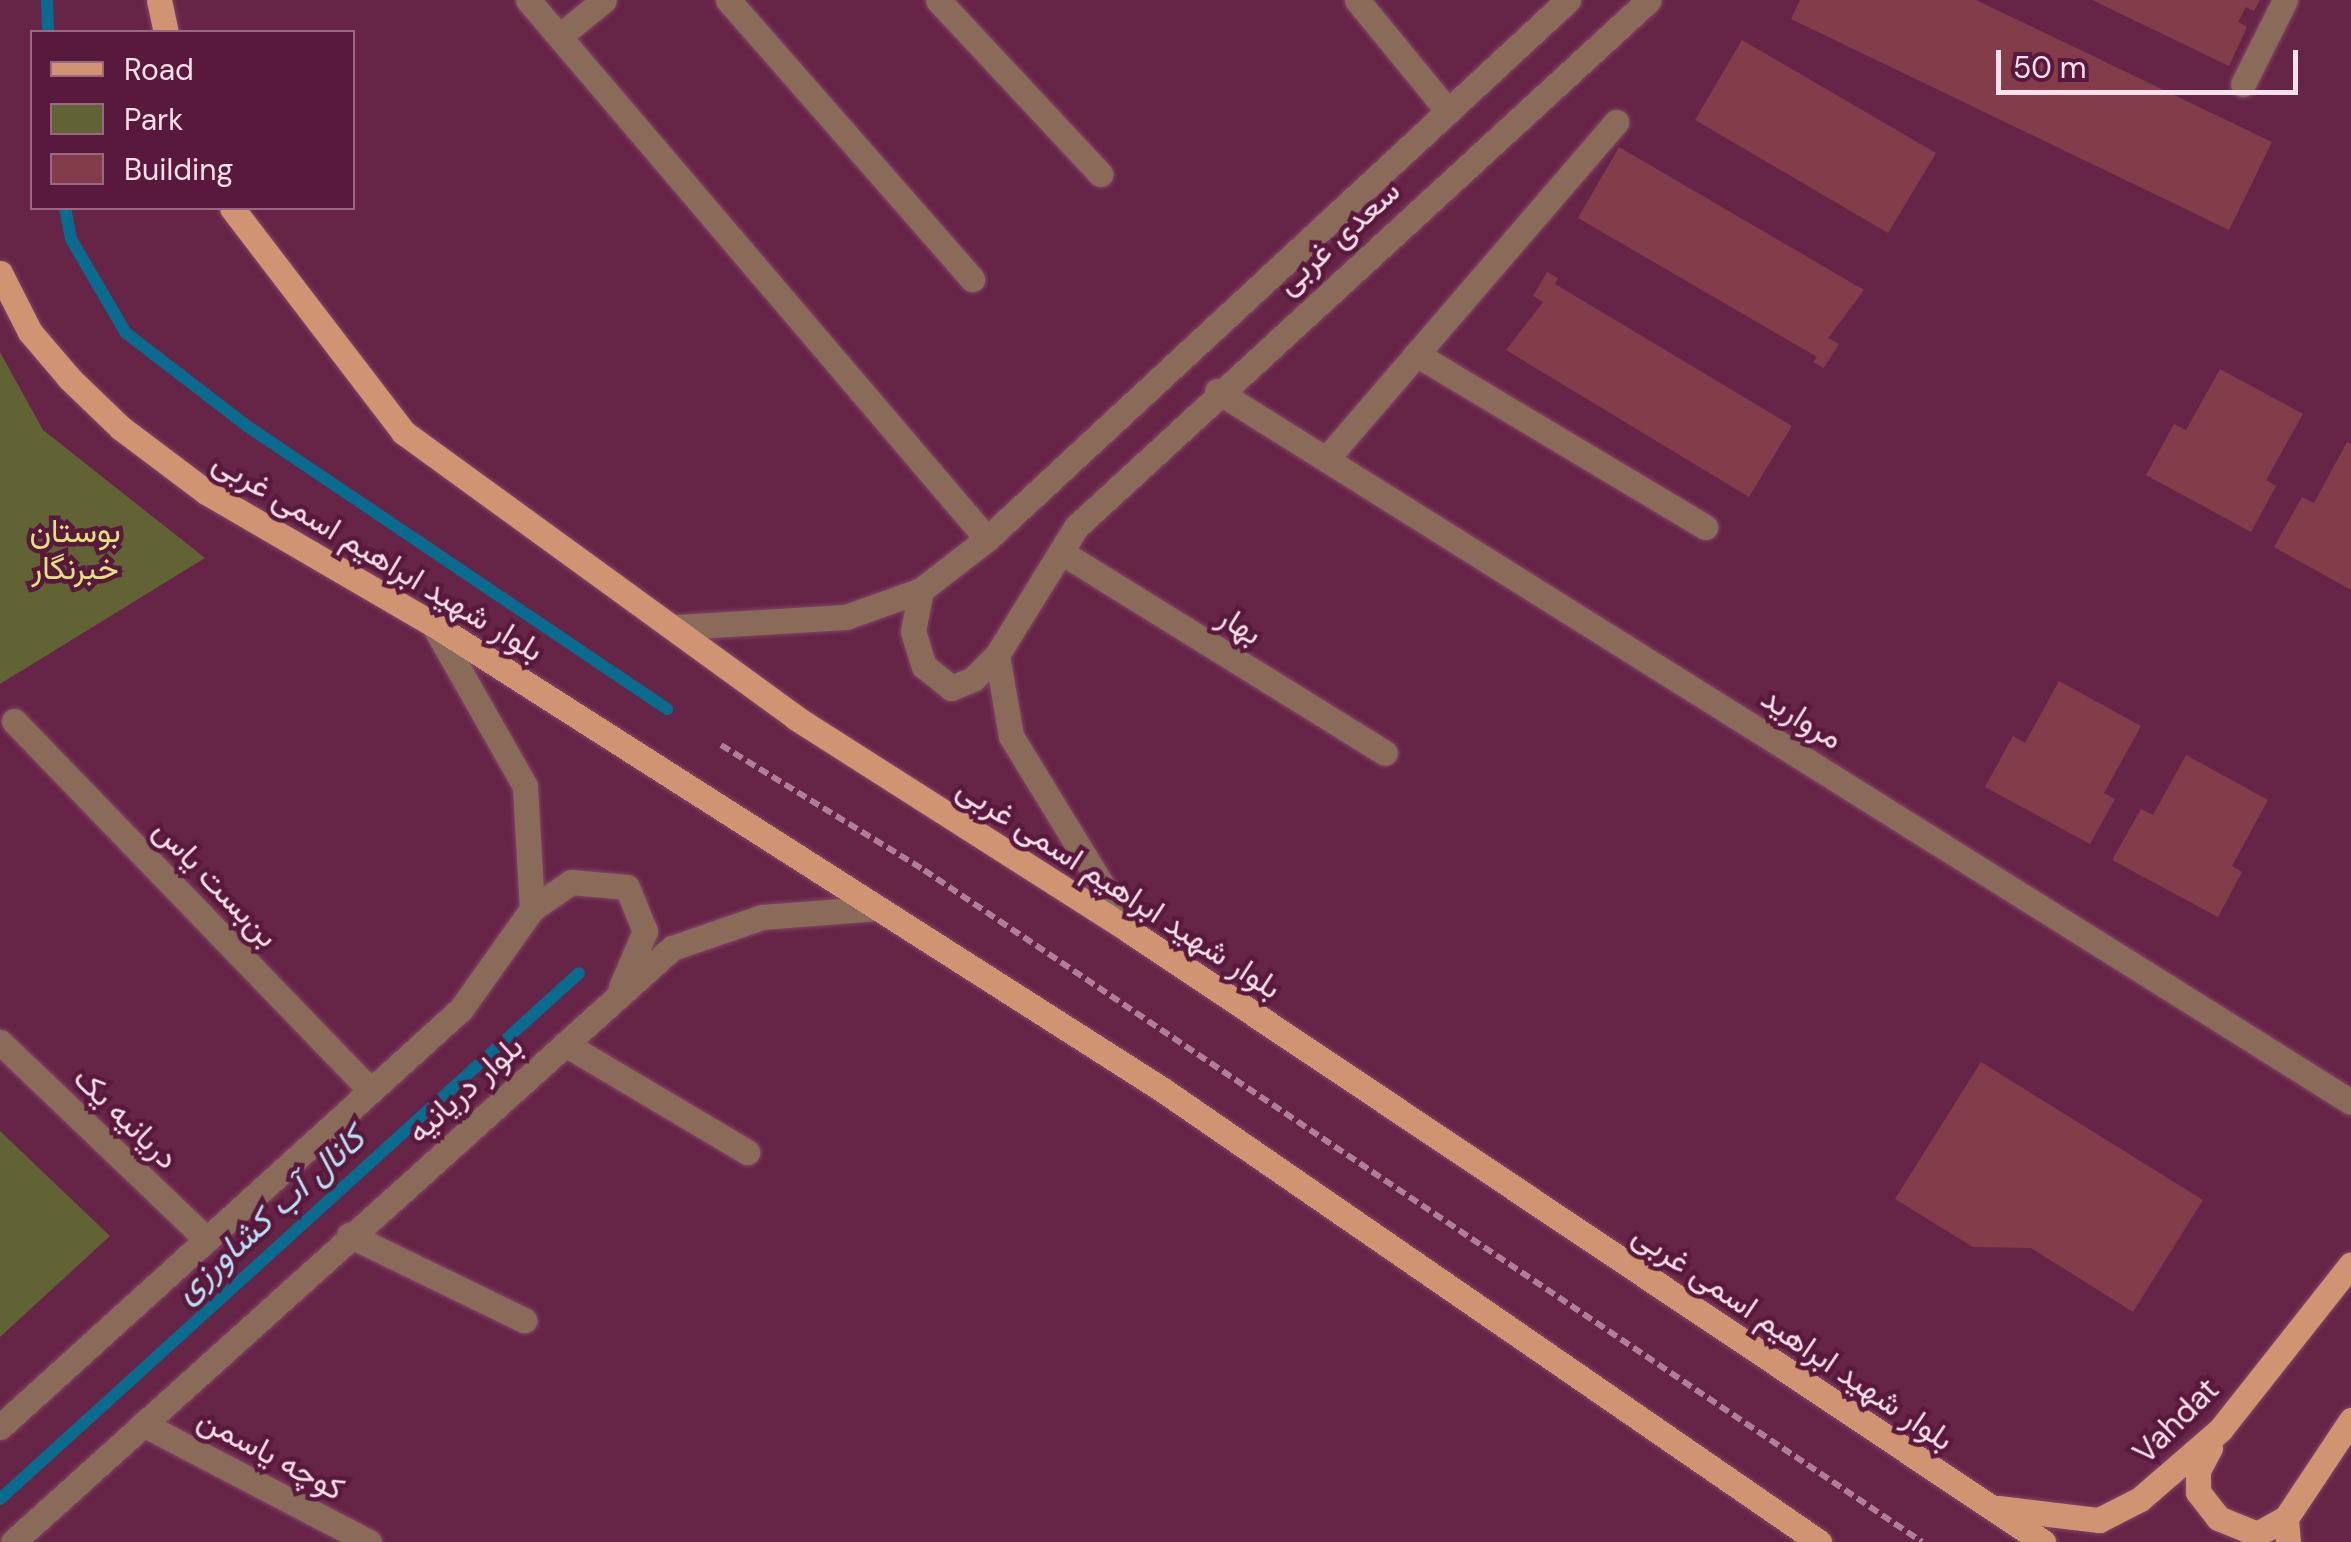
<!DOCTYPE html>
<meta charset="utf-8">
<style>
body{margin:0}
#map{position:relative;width:2351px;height:1542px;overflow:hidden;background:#662447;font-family:"DM Sans",Vazirmatn,sans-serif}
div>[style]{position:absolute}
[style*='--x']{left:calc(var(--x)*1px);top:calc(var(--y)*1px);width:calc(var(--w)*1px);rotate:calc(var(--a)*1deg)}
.green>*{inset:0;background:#616335}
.stream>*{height:12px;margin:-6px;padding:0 6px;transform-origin:6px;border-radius:6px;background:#096b8e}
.building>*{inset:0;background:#833d4a}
.path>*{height:6px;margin-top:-3px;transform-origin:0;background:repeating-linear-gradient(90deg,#ae7f96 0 10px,transparent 0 15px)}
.roads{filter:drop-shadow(0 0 2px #814665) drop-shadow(0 0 2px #814665)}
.minor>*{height:25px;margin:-12.5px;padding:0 12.5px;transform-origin:12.5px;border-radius:12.5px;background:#8a6b5a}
.major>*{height:25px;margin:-12.5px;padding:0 12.5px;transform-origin:12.5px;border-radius:12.5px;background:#d19472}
span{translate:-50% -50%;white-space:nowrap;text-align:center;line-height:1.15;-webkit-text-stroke:9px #59193d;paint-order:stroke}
.street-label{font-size:32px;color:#fae0eb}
.park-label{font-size:32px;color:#e0e37c}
.water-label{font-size:35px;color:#b7e0f4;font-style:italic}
.legend{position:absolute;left:30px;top:30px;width:325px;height:180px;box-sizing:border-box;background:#59193d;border:2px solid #996983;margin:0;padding:12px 18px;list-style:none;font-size:30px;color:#fae0eb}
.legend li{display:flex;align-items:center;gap:20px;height:50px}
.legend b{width:50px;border:2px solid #996983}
.scale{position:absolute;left:1996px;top:50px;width:302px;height:45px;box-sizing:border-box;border:5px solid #fae0eb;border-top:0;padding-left:12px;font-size:30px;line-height:35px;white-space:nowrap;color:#fae0eb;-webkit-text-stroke:8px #59193d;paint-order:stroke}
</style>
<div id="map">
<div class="green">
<div style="clip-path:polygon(0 352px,43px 430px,205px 558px,0 684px)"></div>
<div style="clip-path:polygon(0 1131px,110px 1236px,0 1337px)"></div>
</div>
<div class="stream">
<div style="--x:47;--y:0;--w:32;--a:88"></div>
<div style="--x:65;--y:208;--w:32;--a:79"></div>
<div style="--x:71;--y:239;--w:109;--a:59.7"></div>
<div style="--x:126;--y:333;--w:156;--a:37.5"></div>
<div style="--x:250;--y:428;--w:503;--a:33.97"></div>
<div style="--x:0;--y:1499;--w:782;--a:-42.25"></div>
</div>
<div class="building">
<div style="clip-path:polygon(1800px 0,1976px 0,2272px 142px,2229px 230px,1791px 19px)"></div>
<div style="clip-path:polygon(2092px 0,2260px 0,2254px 11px,2246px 7px,2238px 22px,2247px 27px,2229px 66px)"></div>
<div style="clip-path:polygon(1742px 40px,1936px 153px,1888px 233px,1695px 120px)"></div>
<div style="clip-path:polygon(1619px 147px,1864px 290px,1828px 338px,1839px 344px,1824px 368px,1813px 362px,1817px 357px,1578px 218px)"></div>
<div style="clip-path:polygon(1547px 272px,1558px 278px,1555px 284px,1792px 426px,1749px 497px,1506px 350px,1543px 302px,1533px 296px)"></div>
<div style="clip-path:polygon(2220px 369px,2303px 414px,2266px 480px,2276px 486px,2251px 532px,2146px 475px,2174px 424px,2186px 430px)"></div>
<div style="clip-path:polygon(2347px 442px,2351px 444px,2351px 590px,2274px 547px,2302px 497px,2314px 503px)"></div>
<div style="clip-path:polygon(2059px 681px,2141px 726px,2104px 793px,2115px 799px,2090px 844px,1985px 787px,2013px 736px,2025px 743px)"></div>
<div style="clip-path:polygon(2186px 755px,2268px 800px,2232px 866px,2242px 872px,2218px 917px,2112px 860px,2141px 809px,2153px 815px)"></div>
<div style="clip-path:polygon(1981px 1062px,2203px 1200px,2133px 1312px,2031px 1248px,1973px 1247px,1895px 1199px)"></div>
</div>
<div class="path">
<div style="--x:721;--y:745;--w:238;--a:31.6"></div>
<div style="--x:924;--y:870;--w:1203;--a:33.95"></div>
</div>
<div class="roads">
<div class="minor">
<div style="--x:528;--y:0;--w:708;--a:49.58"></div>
<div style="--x:728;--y:0;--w:371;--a:48.8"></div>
<div style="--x:938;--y:0;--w:238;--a:47"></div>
<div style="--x:1357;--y:0;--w:144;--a:50.7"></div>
<div style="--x:561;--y:35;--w:55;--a:-39.1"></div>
<div style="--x:2243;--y:84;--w:94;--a:-63.4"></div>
<div style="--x:1416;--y:354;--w:337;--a:30.9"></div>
<div style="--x:1217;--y:391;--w:1338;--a:32.09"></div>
<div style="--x:1328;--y:457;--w:442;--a:-49.3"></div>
<div style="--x:1061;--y:552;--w:381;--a:31.8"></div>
<div style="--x:921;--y:590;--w:42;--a:101"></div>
<div style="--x:913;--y:631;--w:37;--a:73"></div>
<div style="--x:924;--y:666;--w:35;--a:39"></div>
<div style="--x:951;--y:688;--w:24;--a:-22"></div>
<div style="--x:973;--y:679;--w:34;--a:-45"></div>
<div style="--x:678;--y:627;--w:168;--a:-3.4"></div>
<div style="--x:846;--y:617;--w:80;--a:-19.8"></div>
<div style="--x:921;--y:590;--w:83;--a:-37.7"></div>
<div style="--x:987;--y:539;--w:793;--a:-42.85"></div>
<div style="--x:14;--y:721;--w:514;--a:46.02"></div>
<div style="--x:532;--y:909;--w:47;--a:-34.7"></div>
<div style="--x:571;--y:882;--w:56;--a:5.1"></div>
<div style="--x:627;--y:887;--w:48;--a:67.8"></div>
<div style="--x:645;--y:931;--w:61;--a:113.2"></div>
<div style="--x:1130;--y:931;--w:228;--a:-121.4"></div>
<div style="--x:1011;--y:736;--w:82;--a:-99.8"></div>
<div style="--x:997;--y:655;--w:150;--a:-58.3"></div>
<div style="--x:1076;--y:527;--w:778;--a:-42.61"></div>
<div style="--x:0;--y:1042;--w:286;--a:43.7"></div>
<div style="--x:565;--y:1044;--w:212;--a:30.7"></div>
<div style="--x:349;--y:1235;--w:195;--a:25.9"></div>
<div style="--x:143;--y:1424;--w:255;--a:27.6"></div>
<div style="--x:0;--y:1427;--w:622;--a:-42.2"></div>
<div style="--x:461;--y:1009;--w:123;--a:-54.6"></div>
<div style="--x:532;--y:909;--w:123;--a:-93.3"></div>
<div style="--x:525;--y:786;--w:186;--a:-119.6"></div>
<div style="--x:13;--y:1542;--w:887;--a:-42.03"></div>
<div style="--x:672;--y:948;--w:95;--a:-19"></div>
<div style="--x:762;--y:917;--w:116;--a:-4.4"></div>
</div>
<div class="major">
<div style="--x:159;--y:0;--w:33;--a:78"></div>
<div style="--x:232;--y:208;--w:282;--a:52.6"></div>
<div style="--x:403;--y:432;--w:486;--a:36"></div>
<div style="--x:796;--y:718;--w:396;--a:32.5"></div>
<div style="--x:1130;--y:931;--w:1099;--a:33.79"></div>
<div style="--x:0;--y:273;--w:66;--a:63"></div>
<div style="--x:30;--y:332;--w:62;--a:49.6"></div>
<div style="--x:70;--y:379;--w:71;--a:43.9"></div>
<div style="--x:121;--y:428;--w:106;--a:37"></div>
<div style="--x:206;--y:492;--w:263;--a:30.2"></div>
<div style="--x:433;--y:624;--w:866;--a:32.55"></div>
<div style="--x:1163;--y:1090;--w:797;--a:34.57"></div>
<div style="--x:2210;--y:1448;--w:26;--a:118"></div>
<div style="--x:2198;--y:1471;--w:21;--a:90"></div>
<div style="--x:2198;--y:1492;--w:33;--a:52"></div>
<div style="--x:2218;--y:1518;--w:42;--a:22.3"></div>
<div style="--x:2257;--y:1534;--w:33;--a:-29"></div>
<div style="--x:1998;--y:1508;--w:102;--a:6.8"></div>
<div style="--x:2099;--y:1520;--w:46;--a:-27.1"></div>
<div style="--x:2140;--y:1499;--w:106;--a:-40.8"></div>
<div style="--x:2220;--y:1430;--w:211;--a:-51.7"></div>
<div style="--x:2288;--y:1542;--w:24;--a:-95"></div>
<div style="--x:2286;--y:1518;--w:118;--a:-56.4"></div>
</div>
</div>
<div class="street-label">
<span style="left:1338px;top:237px;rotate:-42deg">سعدی غربی</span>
<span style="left:378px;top:556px;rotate:31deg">بلوار شهید ابراهیم اسمی غربی</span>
<span style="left:1240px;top:625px;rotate:32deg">بهار</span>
<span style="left:1802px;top:718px;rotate:32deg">مروارید</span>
<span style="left:216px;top:883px;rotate:46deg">بن‌بست یاس</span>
<span style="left:1119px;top:888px;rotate:33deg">بلوار شهید ابراهیم اسمی غربی</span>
<span style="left:465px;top:1089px;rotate:-42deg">بلوار دریانیه</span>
<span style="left:126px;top:1118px;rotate:44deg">دریانیه یک</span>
<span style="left:1793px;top:1337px;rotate:34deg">بلوار شهید ابراهیم اسمی غربی</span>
<span style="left:2176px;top:1421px;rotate:-45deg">Vahdat</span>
<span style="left:271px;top:1454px;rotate:28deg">کوچه یاسمن</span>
</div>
<div class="park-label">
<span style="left:75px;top:550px">بوستان<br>خبرنگار</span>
</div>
<div class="water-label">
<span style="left:269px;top:1214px;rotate:-42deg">کانال آب کشاورزی</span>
</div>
<ul class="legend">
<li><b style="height:12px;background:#d19472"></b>Road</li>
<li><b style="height:28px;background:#616335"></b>Park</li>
<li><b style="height:28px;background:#833d4a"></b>Building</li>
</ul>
<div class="scale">50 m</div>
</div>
